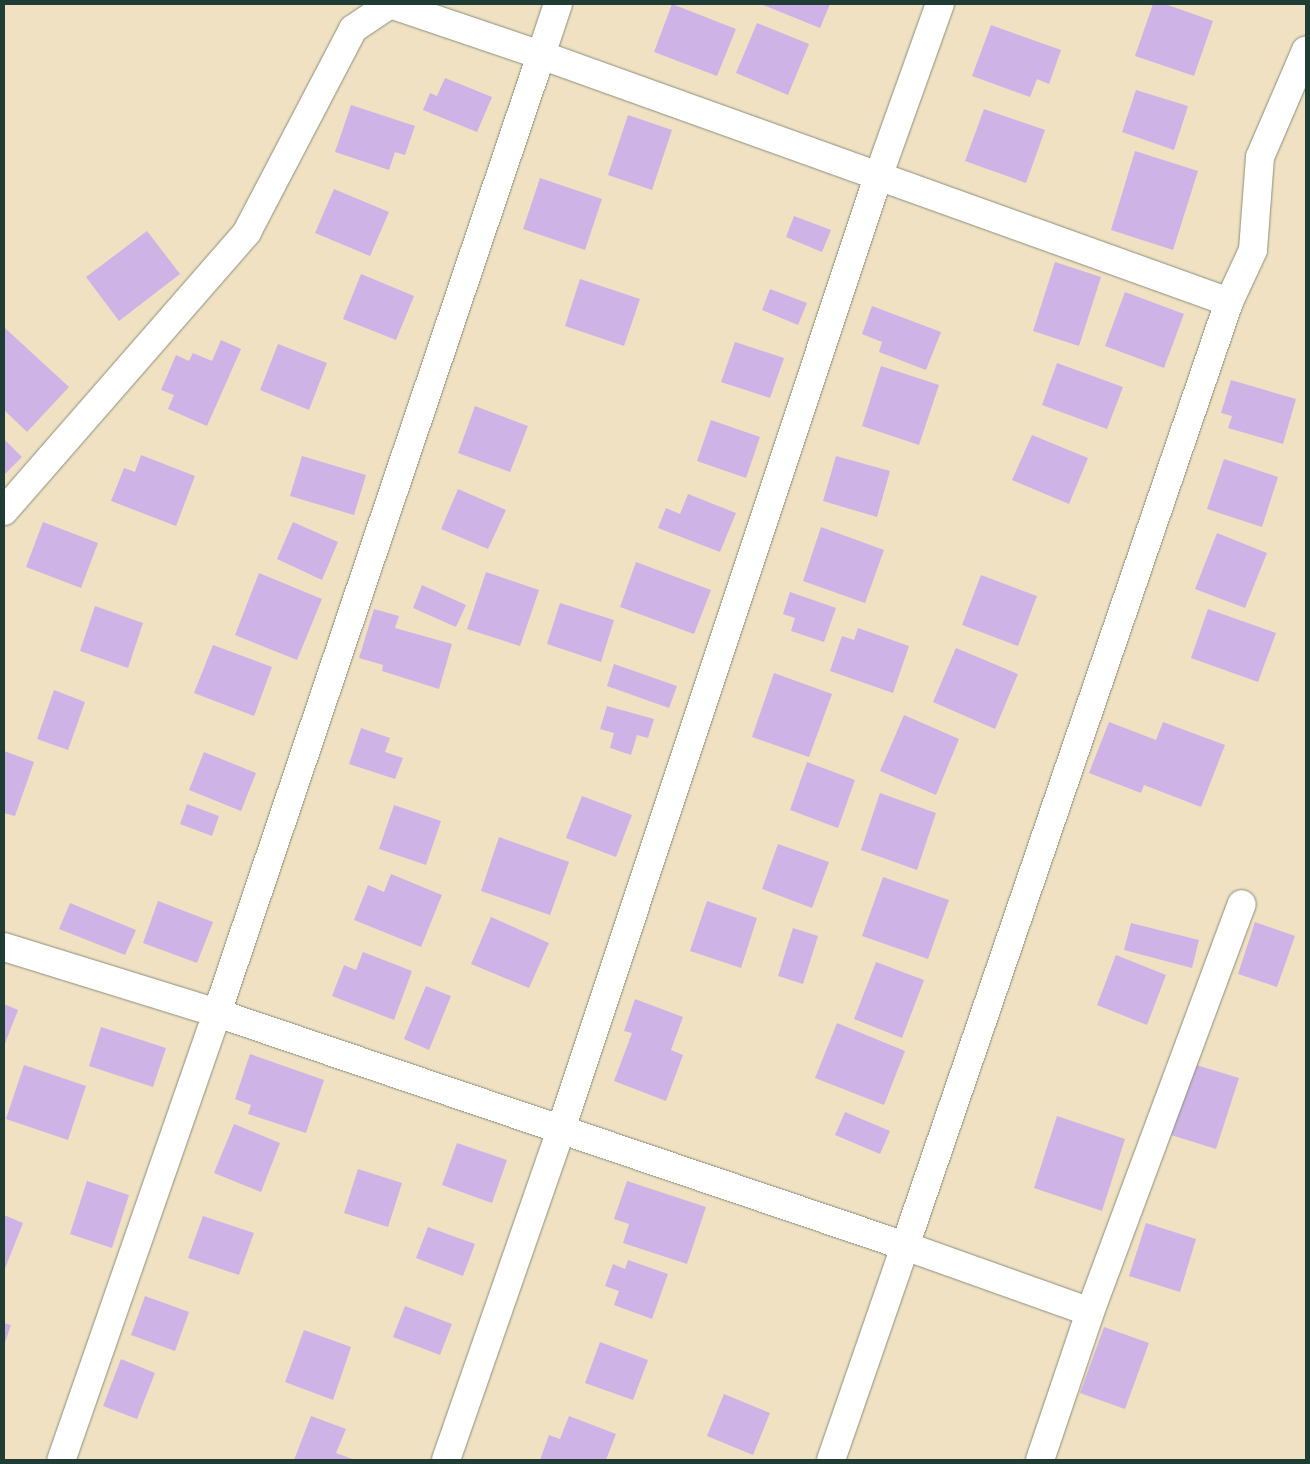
<!DOCTYPE html>
<style>
body{margin:0}
#map{position:relative;width:1310px;height:1464px;overflow:hidden;background:#f0e1c3;font-family:Pangolin,sans-serif}
div>[style]{position:absolute}
[style*='--x']{left:calc(var(--x)*1px);top:calc(var(--y)*1px);width:calc(var(--w)*1px);rotate:calc(var(--a)*1deg)}
.building>*{inset:0;background:#ceb3e7}
.roads{filter:drop-shadow(0 0 1px #888f7c) drop-shadow(0 0 1px #888f7c)}
.street>*{height:28px;margin:-14px;padding:0 14px;transform-origin:14px;border-radius:14px;background:#fff}
span{translate:-50% -50%;white-space:nowrap;text-align:center;line-height:1.15;-webkit-text-stroke:4px #fff;paint-order:stroke}
.frame{position:absolute;inset:0;border:5px solid #1f3d34;pointer-events:none}
</style>
<div id="map">
<div class="building">
<div style="clip-path:polygon(672px 4px,736px 29px,717px 76px,654px 52px)"></div>
<div style="clip-path:polygon(761px 4px,830px 4px,820px 28px)"></div>
<div style="clip-path:polygon(1153px 4px,1165px 4px,1213px 21px,1194px 76px,1135px 56px)"></div>
<div style="clip-path:polygon(757px 23px,809px 44px,788px 95px,736px 73px)"></div>
<div style="clip-path:polygon(991px 25px,1061px 50px,1049px 84px,1037px 79px,1030px 97px,972px 76px)"></div>
<div style="clip-path:polygon(445px 78px,492px 97px,477px 132px,423px 110px,430px 93px,437px 96px)"></div>
<div style="clip-path:polygon(1136px 90px,1188px 106px,1174px 150px,1122px 132px)"></div>
<div style="clip-path:polygon(351px 105px,415px 126px,405px 155px,395px 152px,389px 170px,335px 152px)"></div>
<div style="clip-path:polygon(984px 109px,1045px 130px,1026px 183px,965px 161px)"></div>
<div style="clip-path:polygon(628px 115px,672px 130px,652px 190px,608px 175px)"></div>
<div style="clip-path:polygon(1135px 151px,1198px 171px,1173px 250px,1111px 230px)"></div>
<div style="clip-path:polygon(540px 178px,602px 199px,585px 250px,523px 229px)"></div>
<div style="clip-path:polygon(334px 189px,389px 212px,370px 256px,315px 233px)"></div>
<div style="clip-path:polygon(794px 216px,831px 230px,822px 252px,786px 237px)"></div>
<div style="clip-path:polygon(147px 231px,180px 274px,119px 321px,86px 277px)"></div>
<div style="clip-path:polygon(1055px 262px,1101px 277px,1079px 346px,1033px 331px)"></div>
<div style="clip-path:polygon(361px 274px,414px 296px,396px 340px,343px 319px)"></div>
<div style="clip-path:polygon(580px 279px,640px 299px,624px 346px,565px 326px)"></div>
<div style="clip-path:polygon(770px 289px,807px 303px,798px 325px,762px 310px)"></div>
<div style="clip-path:polygon(1125px 292px,1184px 314px,1164px 368px,1105px 346px)"></div>
<div style="clip-path:polygon(872px 306px,941px 332px,926px 370px,879px 352px,882px 342px,862px 334px)"></div>
<div style="clip-path:polygon(5px 328px,69px 387px,27px 432px,4px 410px)"></div>
<div style="clip-path:polygon(221px 340px,241px 349px,207px 426px,168px 409px,174px 395px,161px 390px,176px 355px,189px 361px,193px 353px,212px 361px)"></div>
<div style="clip-path:polygon(735px 342px,784px 358px,770px 398px,721px 382px)"></div>
<div style="clip-path:polygon(278px 344px,327px 363px,309px 410px,260px 390px)"></div>
<div style="clip-path:polygon(1057px 363px,1123px 387px,1107px 429px,1042px 405px)"></div>
<div style="clip-path:polygon(881px 366px,939px 385px,919px 445px,862px 426px)"></div>
<div style="clip-path:polygon(1231px 380px,1296px 399px,1283px 444px,1228px 428px,1232px 416px,1221px 413px)"></div>
<div style="clip-path:polygon(475px 406px,528px 426px,510px 472px,458px 453px)"></div>
<div style="clip-path:polygon(711px 420px,760px 437px,746px 478px,697px 461px)"></div>
<div style="clip-path:polygon(1032px 435px,1088px 458px,1069px 504px,1012px 480px)"></div>
<div style="clip-path:polygon(4px 439px,22px 457px,4px 475px)"></div>
<div style="clip-path:polygon(141px 455px,195px 476px,176px 526px,111px 501px,124px 468px,135px 472px)"></div>
<div style="clip-path:polygon(302px 456px,366px 475px,354px 515px,290px 496px)"></div>
<div style="clip-path:polygon(836px 456px,890px 471px,877px 517px,823px 501px)"></div>
<div style="clip-path:polygon(1224px 459px,1278px 477px,1262px 527px,1207px 509px)"></div>
<div style="clip-path:polygon(458px 489px,506px 510px,488px 549px,441px 529px)"></div>
<div style="clip-path:polygon(688px 494px,736px 513px,720px 552px,658px 528px,666px 508px,680px 514px)"></div>
<div style="clip-path:polygon(43px 522px,98px 543px,81px 588px,26px 567px)"></div>
<div style="clip-path:polygon(293px 522px,338px 542px,322px 580px,277px 559px)"></div>
<div style="clip-path:polygon(821px 527px,884px 550px,865px 603px,803px 581px)"></div>
<div style="clip-path:polygon(1217px 533px,1267px 553px,1245px 608px,1195px 589px)"></div>
<div style="clip-path:polygon(636px 562px,711px 590px,694px 634px,620px 607px)"></div>
<div style="clip-path:polygon(486px 572px,539px 590px,520px 646px,467px 629px)"></div>
<div style="clip-path:polygon(259px 573px,322px 599px,297px 660px,235px 635px)"></div>
<div style="clip-path:polygon(981px 575px,1037px 596px,1018px 646px,962px 625px)"></div>
<div style="clip-path:polygon(422px 585px,466px 605px,456px 627px,413px 608px)"></div>
<div style="clip-path:polygon(790px 592px,836px 608px,824px 642px,791px 631px,795px 618px,783px 614px)"></div>
<div style="clip-path:polygon(560px 603px,614px 620px,601px 662px,547px 644px)"></div>
<div style="clip-path:polygon(95px 606px,143px 623px,128px 668px,80px 651px)"></div>
<div style="clip-path:polygon(374px 609px,399px 616px,395px 628px,452px 644px,439px 689px,382px 671px,383px 665px,359px 658px)"></div>
<div style="clip-path:polygon(1208px 609px,1276px 633px,1258px 682px,1191px 658px)"></div>
<div style="clip-path:polygon(858px 628px,909px 646px,893px 693px,830px 671px,842px 636px,854px 640px)"></div>
<div style="clip-path:polygon(213px 645px,272px 667px,254px 716px,194px 693px)"></div>
<div style="clip-path:polygon(956px 648px,1018px 674px,995px 729px,933px 702px)"></div>
<div style="clip-path:polygon(614px 664px,677px 686px,669px 708px,607px 686px)"></div>
<div style="clip-path:polygon(774px 673px,832px 694px,809px 757px,752px 737px)"></div>
<div style="clip-path:polygon(54px 690px,85px 702px,68px 750px,37px 739px)"></div>
<div style="clip-path:polygon(607px 706px,654px 719px,648px 738px,637px 735px,631px 755px,610px 748px,614px 733px,600px 729px)"></div>
<div style="clip-path:polygon(904px 715px,959px 739px,936px 795px,880px 771px)"></div>
<div style="clip-path:polygon(1109px 722px,1156px 740px,1163px 722px,1225px 745px,1201px 807px,1144px 785px,1141px 793px,1089px 773px)"></div>
<div style="clip-path:polygon(361px 728px,390px 738px,385px 752px,403px 758px,395px 779px,349px 764px)"></div>
<div style="clip-path:polygon(4px 751px,34px 762px,15px 816px,4px 813px)"></div>
<div style="clip-path:polygon(204px 752px,256px 773px,241px 811px,189px 790px)"></div>
<div style="clip-path:polygon(807px 762px,855px 780px,838px 828px,790px 810px)"></div>
<div style="clip-path:polygon(880px 793px,936px 813px,917px 870px,861px 850px)"></div>
<div style="clip-path:polygon(582px 796px,632px 815px,616px 857px,566px 838px)"></div>
<div style="clip-path:polygon(187px 804px,219px 816px,212px 836px,180px 824px)"></div>
<div style="clip-path:polygon(394px 805px,441px 821px,426px 865px,379px 849px)"></div>
<div style="clip-path:polygon(499px 837px,569px 862px,550px 915px,481px 891px)"></div>
<div style="clip-path:polygon(778px 844px,829px 862px,812px 908px,762px 889px)"></div>
<div style="clip-path:polygon(391px 874px,442px 895px,421px 947px,354px 920px,368px 885px,384px 892px)"></div>
<div style="clip-path:polygon(883px 877px,949px 900px,928px 959px,862px 936px)"></div>
<div style="clip-path:polygon(158px 901px,213px 922px,197px 963px,143px 943px)"></div>
<div style="clip-path:polygon(707px 901px,757px 918px,741px 968px,690px 951px)"></div>
<div style="clip-path:polygon(70px 903px,136px 930px,125px 955px,59px 929px)"></div>
<div style="clip-path:polygon(491px 917px,549px 943px,529px 988px,471px 964px)"></div>
<div style="clip-path:polygon(1255px 922px,1295px 936px,1277px 987px,1238px 974px)"></div>
<div style="clip-path:polygon(1131px 923px,1199px 940px,1192px 968px,1124px 950px)"></div>
<div style="clip-path:polygon(793px 928px,818px 936px,803px 984px,778px 976px)"></div>
<div style="clip-path:polygon(363px 952px,412px 971px,394px 1020px,332px 996px,344px 965px,356px 970px)"></div>
<div style="clip-path:polygon(1116px 955px,1166px 975px,1147px 1025px,1097px 1005px)"></div>
<div style="clip-path:polygon(876px 962px,924px 980px,902px 1038px,854px 1019px)"></div>
<div style="clip-path:polygon(426px 986px,451px 996px,429px 1050px,404px 1039px)"></div>
<div style="clip-path:polygon(635px 999px,683px 1017px,671px 1050px,683px 1055px,666px 1101px,614px 1081px,632px 1033px,624px 1031px)"></div>
<div style="clip-path:polygon(4px 1004px,18px 1010px,4px 1046px)"></div>
<div style="clip-path:polygon(837px 1023px,905px 1051px,884px 1105px,815px 1078px)"></div>
<div style="clip-path:polygon(101px 1027px,166px 1048px,153px 1087px,89px 1066px)"></div>
<div style="clip-path:polygon(250px 1054px,324px 1080px,306px 1133px,248px 1114px,251px 1105px,235px 1099px)"></div>
<div style="clip-path:polygon(1193px 1064px,1239px 1078px,1216px 1149px,1171px 1135px)"></div>
<div style="clip-path:polygon(24px 1065px,86px 1086px,68px 1140px,6px 1119px)"></div>
<div style="clip-path:polygon(845px 1112px,890px 1131px,880px 1154px,835px 1135px)"></div>
<div style="clip-path:polygon(1057px 1116px,1125px 1139px,1102px 1211px,1034px 1188px)"></div>
<div style="clip-path:polygon(234px 1124px,280px 1143px,261px 1192px,214px 1173px)"></div>
<div style="clip-path:polygon(457px 1143px,507px 1160px,492px 1203px,442px 1185px)"></div>
<div style="clip-path:polygon(358px 1169px,402px 1183px,388px 1227px,344px 1213px)"></div>
<div style="clip-path:polygon(87px 1181px,129px 1195px,112px 1248px,70px 1234px)"></div>
<div style="clip-path:polygon(627px 1181px,706px 1207px,687px 1264px,623px 1243px,629px 1224px,614px 1219px)"></div>
<div style="clip-path:polygon(4px 1215px,23px 1223px,4px 1271px)"></div>
<div style="clip-path:polygon(203px 1216px,254px 1233px,239px 1275px,188px 1258px)"></div>
<div style="clip-path:polygon(1146px 1223px,1196px 1239px,1180px 1292px,1129px 1276px)"></div>
<div style="clip-path:polygon(428px 1227px,475px 1244px,463px 1276px,416px 1258px)"></div>
<div style="clip-path:polygon(628px 1260px,668px 1274px,652px 1319px,614px 1305px,619px 1291px,605px 1286px,613px 1264px,625px 1269px)"></div>
<div style="clip-path:polygon(145px 1296px,189px 1312px,175px 1351px,131px 1335px)"></div>
<div style="clip-path:polygon(405px 1306px,452px 1324px,440px 1355px,393px 1337px)"></div>
<div style="clip-path:polygon(4px 1323px,11px 1325px,4px 1345px)"></div>
<div style="clip-path:polygon(1104px 1327px,1149px 1343px,1125px 1409px,1080px 1393px)"></div>
<div style="clip-path:polygon(304px 1330px,351px 1347px,333px 1400px,285px 1382px)"></div>
<div style="clip-path:polygon(600px 1342px,648px 1360px,633px 1400px,585px 1383px)"></div>
<div style="clip-path:polygon(121px 1359px,155px 1373px,137px 1419px,103px 1406px)"></div>
<div style="clip-path:polygon(724px 1394px,770px 1413px,753px 1455px,707px 1436px)"></div>
<div style="clip-path:polygon(311px 1416px,346px 1429px,336px 1453px,355px 1460px,294px 1460px)"></div>
<div style="clip-path:polygon(569px 1416px,616px 1434px,606px 1460px,540px 1460px,549px 1435px,560px 1439px)"></div>
</div>
<div class="roads">
<div class="street">
<div style="--x:1229;--y:302;--w:998;--a:108.94"></div>
<div style="--x:905;--y:1246;--w:726;--a:-161.29"></div>
<div style="--x:217;--y:1013;--w:1011;--a:-71.31"></div>
<div style="--x:541;--y:55;--w:731;--a:19.75"></div>
<div style="--x:1229;--y:302;--w:57;--a:-65.2"></div>
<div style="--x:1253;--y:250;--w:93;--a:-85.7"></div>
<div style="--x:1260;--y:157;--w:116;--a:-66.7"></div>
<div style="--x:4;--y:511;--w:370;--a:-48.9"></div>
<div style="--x:247;--y:232;--w:229;--a:-62.4"></div>
<div style="--x:353;--y:29;--w:45;--a:-34"></div>
<div style="--x:390;--y:4;--w:159;--a:18.7"></div>
<div style="--x:541;--y:55;--w:54;--a:-71.6"></div>
<div style="--x:4;--y:947;--w:223;--a:17.2"></div>
<div style="--x:217;--y:1013;--w:473;--a:109.2"></div>
<div style="--x:446;--y:1460;--w:350;--a:-70.8"></div>
<div style="--x:561;--y:1129;--w:1003;--a:-71.58"></div>
<div style="--x:878;--y:177;--w:184;--a:-70.3"></div>
<div style="--x:831;--y:1460;--w:226;--a:-70.9"></div>
<div style="--x:905;--y:1246;--w:196;--a:19.6"></div>
<div style="--x:1090;--y:1312;--w:435;--a:-69.6"></div>
<div style="--x:1040;--y:1460;--w:156;--a:-71.3"></div>
</div>
</div>
<div class="frame"></div>
</div>
